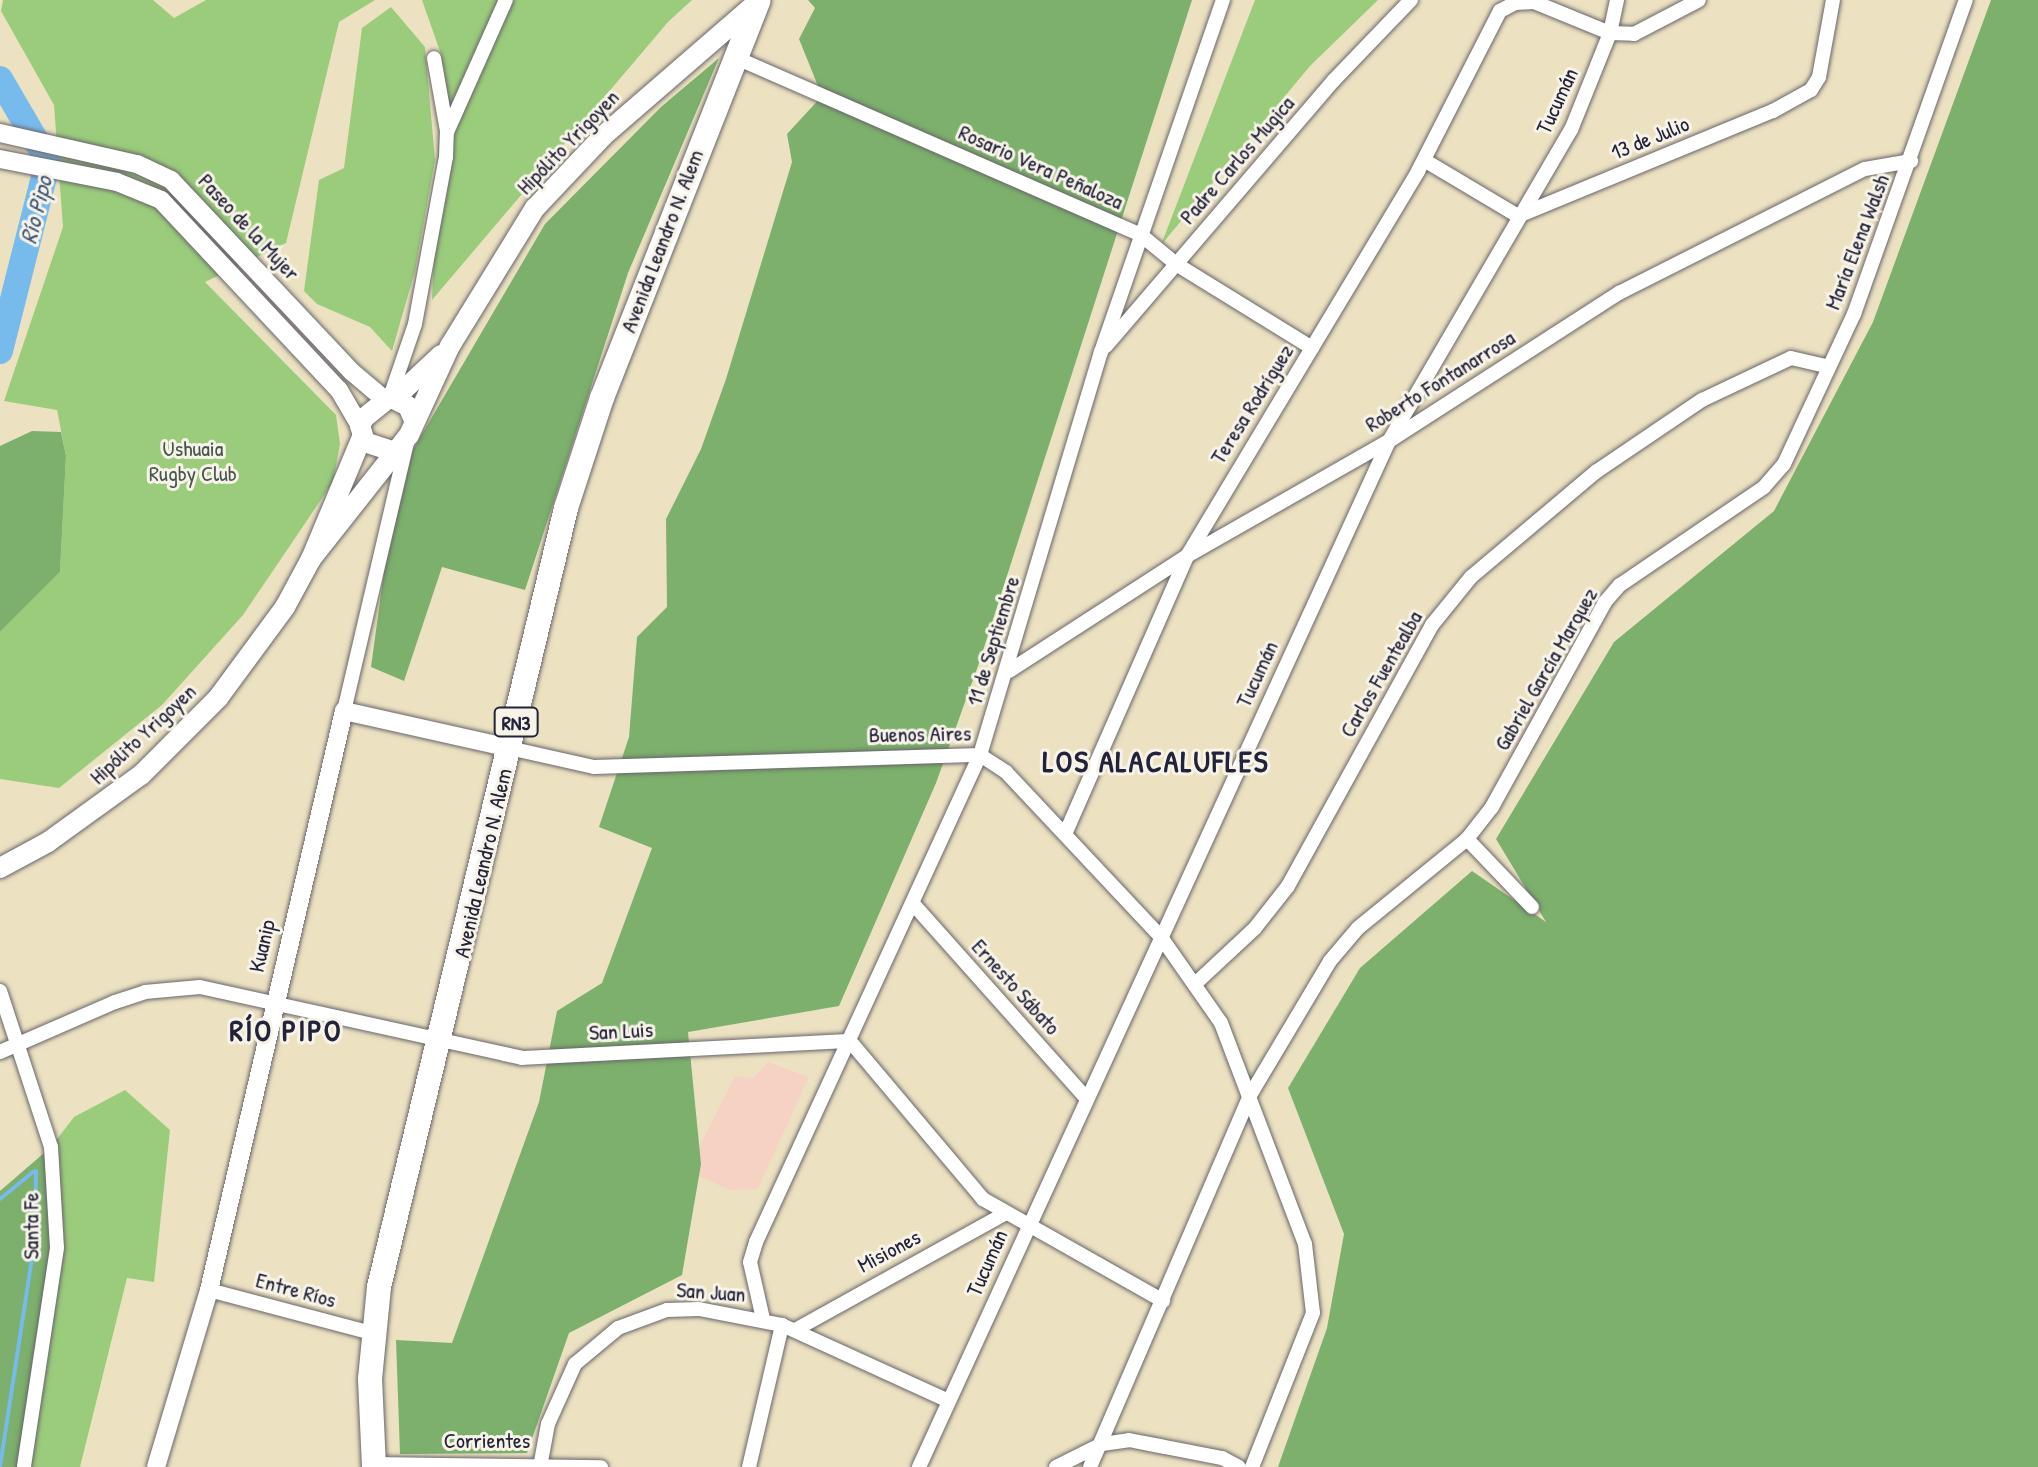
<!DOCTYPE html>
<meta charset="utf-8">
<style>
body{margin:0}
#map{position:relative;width:2038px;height:1467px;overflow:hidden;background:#ece2c2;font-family:"Patrick Hand",sans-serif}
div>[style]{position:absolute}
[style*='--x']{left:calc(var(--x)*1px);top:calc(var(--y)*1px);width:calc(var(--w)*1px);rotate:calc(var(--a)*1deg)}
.built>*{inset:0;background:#f6d2c4}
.green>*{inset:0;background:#9bcc7c}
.forest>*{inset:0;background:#7cb06c}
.stream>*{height:4px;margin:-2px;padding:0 2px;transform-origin:2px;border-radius:2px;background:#77baec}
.river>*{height:26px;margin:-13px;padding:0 13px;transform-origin:13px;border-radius:13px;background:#77baec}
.roads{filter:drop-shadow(0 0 2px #69656a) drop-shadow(0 0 2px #69656a)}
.street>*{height:14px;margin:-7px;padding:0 7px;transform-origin:7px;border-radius:7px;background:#fff}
.secondary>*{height:18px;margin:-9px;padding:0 9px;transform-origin:9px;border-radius:9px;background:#fff}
.primary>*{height:20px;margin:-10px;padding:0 10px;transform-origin:10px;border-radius:10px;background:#fff}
.highway>*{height:24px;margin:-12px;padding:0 12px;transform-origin:12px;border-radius:12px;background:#fff}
span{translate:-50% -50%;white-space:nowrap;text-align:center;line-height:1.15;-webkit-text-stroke:6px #f7f3e8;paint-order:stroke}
.shield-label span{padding:2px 6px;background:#f7f3e8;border:2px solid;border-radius:6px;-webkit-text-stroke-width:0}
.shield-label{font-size:20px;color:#22223b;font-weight:700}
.street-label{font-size:22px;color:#22223b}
.park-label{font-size:22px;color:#46554e}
.water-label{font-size:24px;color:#405779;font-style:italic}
.district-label{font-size:30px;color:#22223b;font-weight:700;letter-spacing:2px}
</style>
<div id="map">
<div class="built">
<div style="clip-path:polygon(768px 1062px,809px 1077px,758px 1189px,730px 1190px,687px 1171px,735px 1076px,753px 1078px)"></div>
</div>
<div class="green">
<div style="clip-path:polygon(3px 0,153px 0,174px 18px,206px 0,375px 0,339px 22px,286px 243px,205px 282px,336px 415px,340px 444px,333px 482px,243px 615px,162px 705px,59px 788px,0 779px,0 632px,60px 572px,66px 456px,57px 410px,4px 401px,63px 227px,54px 105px,1px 11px)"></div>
<div style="clip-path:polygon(422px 0,692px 0,668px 22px,432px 300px,442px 57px)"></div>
<div style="clip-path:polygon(1255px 0,1378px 0,1310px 66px,1161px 245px)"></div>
<div style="clip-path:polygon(391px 7px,425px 47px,435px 160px,415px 271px,392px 351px,370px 327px,317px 304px,304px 291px,319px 180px,344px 168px,362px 28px)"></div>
<div style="clip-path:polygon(125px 1090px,170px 1130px,154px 1282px,127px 1278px,80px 1467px,24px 1467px,51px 1147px,74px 1117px)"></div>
</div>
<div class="forest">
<div style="clip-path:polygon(808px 0,1192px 0,979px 663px,936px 783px,839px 1006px,688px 1032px,701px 1164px,682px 1275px,569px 1333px,527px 1453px,400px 1454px,396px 1340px,452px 1343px,539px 1102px,557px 1011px,602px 983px,652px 848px,599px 827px,629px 737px,637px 637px,667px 607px,666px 519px,701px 449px,726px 379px,792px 162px,787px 134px,822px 96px,799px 39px,815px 8px)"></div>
<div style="clip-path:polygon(1991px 0,2038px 0,2038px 1467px,1278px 1467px,1327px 1328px,1344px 1234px,1288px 1088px,1360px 968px,1472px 871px,1546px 922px,1496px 839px,1614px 642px,1774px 511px,1873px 322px)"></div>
<div style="clip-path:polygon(719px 58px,628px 273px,525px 590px,442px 567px,404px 681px,371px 667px,397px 477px,545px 224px,661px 107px)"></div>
<div style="clip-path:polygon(32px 431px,61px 432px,66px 456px,60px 572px,0 632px,0 446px)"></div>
<div style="clip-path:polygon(51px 1147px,57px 1248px,24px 1467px,0 1467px,0 1191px)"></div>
</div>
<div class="stream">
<div style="--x:0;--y:1199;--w:43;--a:-39.3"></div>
<div style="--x:0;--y:1467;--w:232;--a:-81.3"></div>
<div style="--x:35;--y:1238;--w:67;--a:-89.1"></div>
</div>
<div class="river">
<div style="--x:0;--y:79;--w:95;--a:59.7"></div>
<div style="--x:48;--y:161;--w:196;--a:104.2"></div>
</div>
<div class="roads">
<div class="street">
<div style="--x:734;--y:57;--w:444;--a:23.6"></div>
<div style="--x:1141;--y:235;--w:45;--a:39.6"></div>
<div style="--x:1176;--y:264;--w:160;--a:31.7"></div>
<div style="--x:448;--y:130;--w:142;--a:-66"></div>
<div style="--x:1424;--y:160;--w:109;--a:30.8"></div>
<div style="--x:1518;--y:216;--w:276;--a:-22.4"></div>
<div style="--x:1773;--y:111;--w:43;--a:-28.9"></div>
<div style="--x:1811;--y:90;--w:15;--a:-58"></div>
<div style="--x:1819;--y:77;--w:78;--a:-79.7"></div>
<div style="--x:1106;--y:346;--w:350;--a:-49.4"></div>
<div style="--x:1334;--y:80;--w:111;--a:-46.1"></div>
<div style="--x:390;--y:397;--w:77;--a:-71.1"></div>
<div style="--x:415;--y:324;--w:170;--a:-79.5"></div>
<div style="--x:446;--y:157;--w:26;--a:-88"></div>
<div style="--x:447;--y:131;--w:74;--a:-100.1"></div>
<div style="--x:1009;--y:671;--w:212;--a:-32.9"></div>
<div style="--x:1187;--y:556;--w:232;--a:-29.7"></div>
<div style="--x:1389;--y:441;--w:274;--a:-32.8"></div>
<div style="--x:1619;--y:293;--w:275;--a:-26.8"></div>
<div style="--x:1865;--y:169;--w:47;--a:-9.9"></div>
<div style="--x:344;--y:711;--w:275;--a:-76.8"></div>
<div style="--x:509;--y:748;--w:87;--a:12.6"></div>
<div style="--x:594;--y:767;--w:386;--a:-1.8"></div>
<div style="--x:980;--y:755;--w:31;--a:33"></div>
<div style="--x:1006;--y:772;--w:226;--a:46.8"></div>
<div style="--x:1161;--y:937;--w:105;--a:55.1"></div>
<div style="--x:1221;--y:1023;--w:236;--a:69.2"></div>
<div style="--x:1305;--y:1244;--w:69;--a:83.4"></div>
<div style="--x:1313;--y:1313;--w:166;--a:111.6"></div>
<div style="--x:1066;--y:832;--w:301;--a:-66.3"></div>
<div style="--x:1187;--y:556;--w:449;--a:-59"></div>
<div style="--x:1418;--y:171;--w:180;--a:-62.9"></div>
<div style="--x:1500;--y:11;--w:17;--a:-28"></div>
<div style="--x:1515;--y:3;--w:19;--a:-3"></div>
<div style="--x:1534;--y:2;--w:82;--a:22.2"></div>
<div style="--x:1610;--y:33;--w:24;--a:2"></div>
<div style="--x:1634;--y:34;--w:73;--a:-27.6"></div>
<div style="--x:1467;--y:839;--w:94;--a:46.3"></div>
<div style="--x:915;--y:906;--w:256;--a:48.3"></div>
<div style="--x:1195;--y:984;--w:82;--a:-43"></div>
<div style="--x:1255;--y:928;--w:53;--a:-51.8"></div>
<div style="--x:1288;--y:886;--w:298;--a:-61.1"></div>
<div style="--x:1432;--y:625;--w:62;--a:-50.9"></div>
<div style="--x:1471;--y:577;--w:165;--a:-40.1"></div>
<div style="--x:1597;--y:471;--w:127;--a:-34.1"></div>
<div style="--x:1702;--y:400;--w:98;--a:-25.3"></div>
<div style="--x:1791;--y:358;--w:39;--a:13"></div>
<div style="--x:0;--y:991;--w:164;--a:71.9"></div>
<div style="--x:51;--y:1147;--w:101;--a:86.6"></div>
<div style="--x:57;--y:1248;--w:221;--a:98.6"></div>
<div style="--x:0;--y:1052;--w:125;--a:-23.5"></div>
<div style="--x:115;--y:1002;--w:32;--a:-18"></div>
<div style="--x:145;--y:992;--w:55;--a:-5.2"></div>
<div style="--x:200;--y:987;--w:330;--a:12.4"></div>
<div style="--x:522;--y:1058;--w:328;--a:-3"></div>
<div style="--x:850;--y:1041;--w:207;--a:49.9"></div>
<div style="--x:983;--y:1199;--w:207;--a:29.5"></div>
<div style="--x:209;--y:1290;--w:169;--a:14.8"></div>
<div style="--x:763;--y:1319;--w:58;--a:-102.8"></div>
<div style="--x:750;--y:1262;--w:21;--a:-73"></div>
<div style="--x:756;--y:1242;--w:536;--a:-65.3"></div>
<div style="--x:980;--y:755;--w:421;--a:-73.3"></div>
<div style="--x:1101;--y:352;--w:373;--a:-70.9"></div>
<div style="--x:795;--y:1330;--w:239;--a:-29"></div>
<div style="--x:373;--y:1464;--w:228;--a:0.8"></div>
<div style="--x:540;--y:1467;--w:44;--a:-79.5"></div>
<div style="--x:548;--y:1424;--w:66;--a:-65.8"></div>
<div style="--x:575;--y:1364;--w:56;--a:-39.9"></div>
<div style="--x:618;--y:1328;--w:52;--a:-20.2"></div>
<div style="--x:667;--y:1310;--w:32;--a:-2"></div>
<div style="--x:699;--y:1309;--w:85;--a:10.9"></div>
<div style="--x:782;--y:1325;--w:183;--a:24.5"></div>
<div style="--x:749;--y:1467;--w:146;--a:-76.9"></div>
<div style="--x:919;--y:1467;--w:1129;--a:-65.39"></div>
<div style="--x:1389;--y:441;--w:360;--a:-59.7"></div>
<div style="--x:1571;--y:130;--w:105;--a:-68.1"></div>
<div style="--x:1610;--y:33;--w:34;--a:-78"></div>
<div style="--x:1056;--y:1467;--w:51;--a:-26.6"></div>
<div style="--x:1102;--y:1444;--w:27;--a:-8"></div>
<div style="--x:1129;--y:1440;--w:95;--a:11"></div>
<div style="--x:1222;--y:1458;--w:19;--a:28"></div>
<div style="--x:1090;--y:1467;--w:403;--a:-66.7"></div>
<div style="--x:1249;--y:1097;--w:158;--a:-59.2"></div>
<div style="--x:1330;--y:961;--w:43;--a:-49.7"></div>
<div style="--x:1358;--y:928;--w:141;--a:-39.2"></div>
<div style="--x:1467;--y:839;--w:41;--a:-52"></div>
<div style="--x:1492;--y:807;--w:234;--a:-61.1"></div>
<div style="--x:1605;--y:602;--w:23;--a:-49"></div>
<div style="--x:1620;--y:585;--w:174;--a:-34.2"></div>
<div style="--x:1764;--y:487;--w:30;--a:-49"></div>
<div style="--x:1784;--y:464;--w:166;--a:-65"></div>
<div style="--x:1854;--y:314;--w:333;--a:-70.4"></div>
</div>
<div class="secondary">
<div style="--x:0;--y:133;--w:140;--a:12.8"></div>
<div style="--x:137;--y:164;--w:38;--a:25"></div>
<div style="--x:171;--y:180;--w:264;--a:46.7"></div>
<div style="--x:352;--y:372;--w:42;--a:40.2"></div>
<div style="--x:0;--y:159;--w:119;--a:11.1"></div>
<div style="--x:117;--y:182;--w:48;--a:22.2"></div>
<div style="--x:161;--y:200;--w:260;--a:46.9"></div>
<div style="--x:339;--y:390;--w:42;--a:59.7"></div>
<div style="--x:156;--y:1467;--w:185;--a:-73.3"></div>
<div style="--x:209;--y:1290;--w:595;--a:-76.88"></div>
<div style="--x:344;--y:711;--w:169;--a:12.6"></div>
</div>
<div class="primary">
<div style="--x:395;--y:398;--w:63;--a:-43.1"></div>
<div style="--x:392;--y:451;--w:28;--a:-162"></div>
<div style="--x:365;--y:442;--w:17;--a:-107"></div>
<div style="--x:360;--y:426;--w:9;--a:-63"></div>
<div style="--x:364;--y:418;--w:33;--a:-39"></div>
<div style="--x:390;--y:397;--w:20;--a:27"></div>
<div style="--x:408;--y:406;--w:15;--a:67"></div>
<div style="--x:311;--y:559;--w:158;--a:-51.7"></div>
<div style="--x:409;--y:435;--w:98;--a:-65.3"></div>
<div style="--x:450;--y:346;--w:162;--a:-58.4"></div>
<div style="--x:535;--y:208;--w:99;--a:-46.6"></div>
<div style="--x:603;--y:136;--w:208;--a:-40.9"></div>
<div style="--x:0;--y:868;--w:55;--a:-28.4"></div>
<div style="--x:48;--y:842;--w:115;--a:-35.8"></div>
<div style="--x:141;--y:775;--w:109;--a:-45"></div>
<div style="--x:218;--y:698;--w:113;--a:-53.6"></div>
<div style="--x:285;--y:607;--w:55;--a:-61.6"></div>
<div style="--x:311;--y:559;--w:132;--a:-67.3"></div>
</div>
<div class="highway">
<div style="--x:374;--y:1467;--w:88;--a:-92.6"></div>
<div style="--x:370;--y:1379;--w:92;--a:-84.4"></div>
<div style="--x:379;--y:1287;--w:801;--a:-76.5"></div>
<div style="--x:566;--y:508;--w:116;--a:-71.9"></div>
<div style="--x:602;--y:398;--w:426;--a:-68.5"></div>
</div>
</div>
<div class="shield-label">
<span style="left:516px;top:722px">RN3</span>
</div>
<div class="street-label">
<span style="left:1557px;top:101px;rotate:-65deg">Tucumán</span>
<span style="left:1650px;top:138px;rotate:-22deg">13 de Julio</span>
<span style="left:568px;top:142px;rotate:-46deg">Hipólito Yrigoyen</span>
<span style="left:1237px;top:160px;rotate:-49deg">Padre Carlos Mugica</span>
<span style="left:1041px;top:167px;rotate:24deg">Rosario Vera Peñaloza</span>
<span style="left:249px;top:227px;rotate:47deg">Paseo de la Mujer</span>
<span style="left:662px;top:241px;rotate:-69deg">Avenida Leandro N. Alem</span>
<span style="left:1857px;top:242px;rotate:-69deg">María Elena Walsh</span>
<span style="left:1440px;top:381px;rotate:-32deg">Roberto Fontanarrosa</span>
<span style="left:1252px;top:404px;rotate:-58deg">Teresa Rodríguez</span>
<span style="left:993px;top:641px;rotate:-73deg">11 de Septiembre</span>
<span style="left:1546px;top:669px;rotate:-60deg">Gabriel García Marquez</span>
<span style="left:1257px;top:674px;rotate:-65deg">Tucumán</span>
<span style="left:1381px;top:674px;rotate:-60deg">Carlos Fuentealba</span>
<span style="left:143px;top:734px;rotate:-43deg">Hipólito Yrigoyen</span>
<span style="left:920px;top:734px;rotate:-1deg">Buenos Aires</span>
<span style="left:483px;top:863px;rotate:-77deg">Avenida Leandro N. Alem</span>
<span style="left:262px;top:946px;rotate:-77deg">Kuanip</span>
<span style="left:1016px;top:987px;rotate:48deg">Ernesto Sábato</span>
<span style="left:621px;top:1031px;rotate:-3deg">San Luis</span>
<span style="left:31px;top:1226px;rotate:-90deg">Santa Fe</span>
<span style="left:889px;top:1251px;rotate:-28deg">Misiones</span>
<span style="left:987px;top:1263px;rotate:-66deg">Tucumán</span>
<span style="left:296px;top:1290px;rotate:15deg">Entre Ríos</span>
<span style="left:711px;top:1292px;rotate:4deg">San Juan</span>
<span style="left:487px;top:1441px">Corrientes</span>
</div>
<div class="park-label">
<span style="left:193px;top:461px">Ushuaia<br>Rugby Club</span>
</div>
<div class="water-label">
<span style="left:36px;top:210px;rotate:-76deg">Río Pipo</span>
</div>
<div class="district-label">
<span style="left:1156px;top:761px">LOS ALACALUFLES</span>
<span style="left:286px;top:1030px">RÍO PIPO</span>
</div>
</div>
